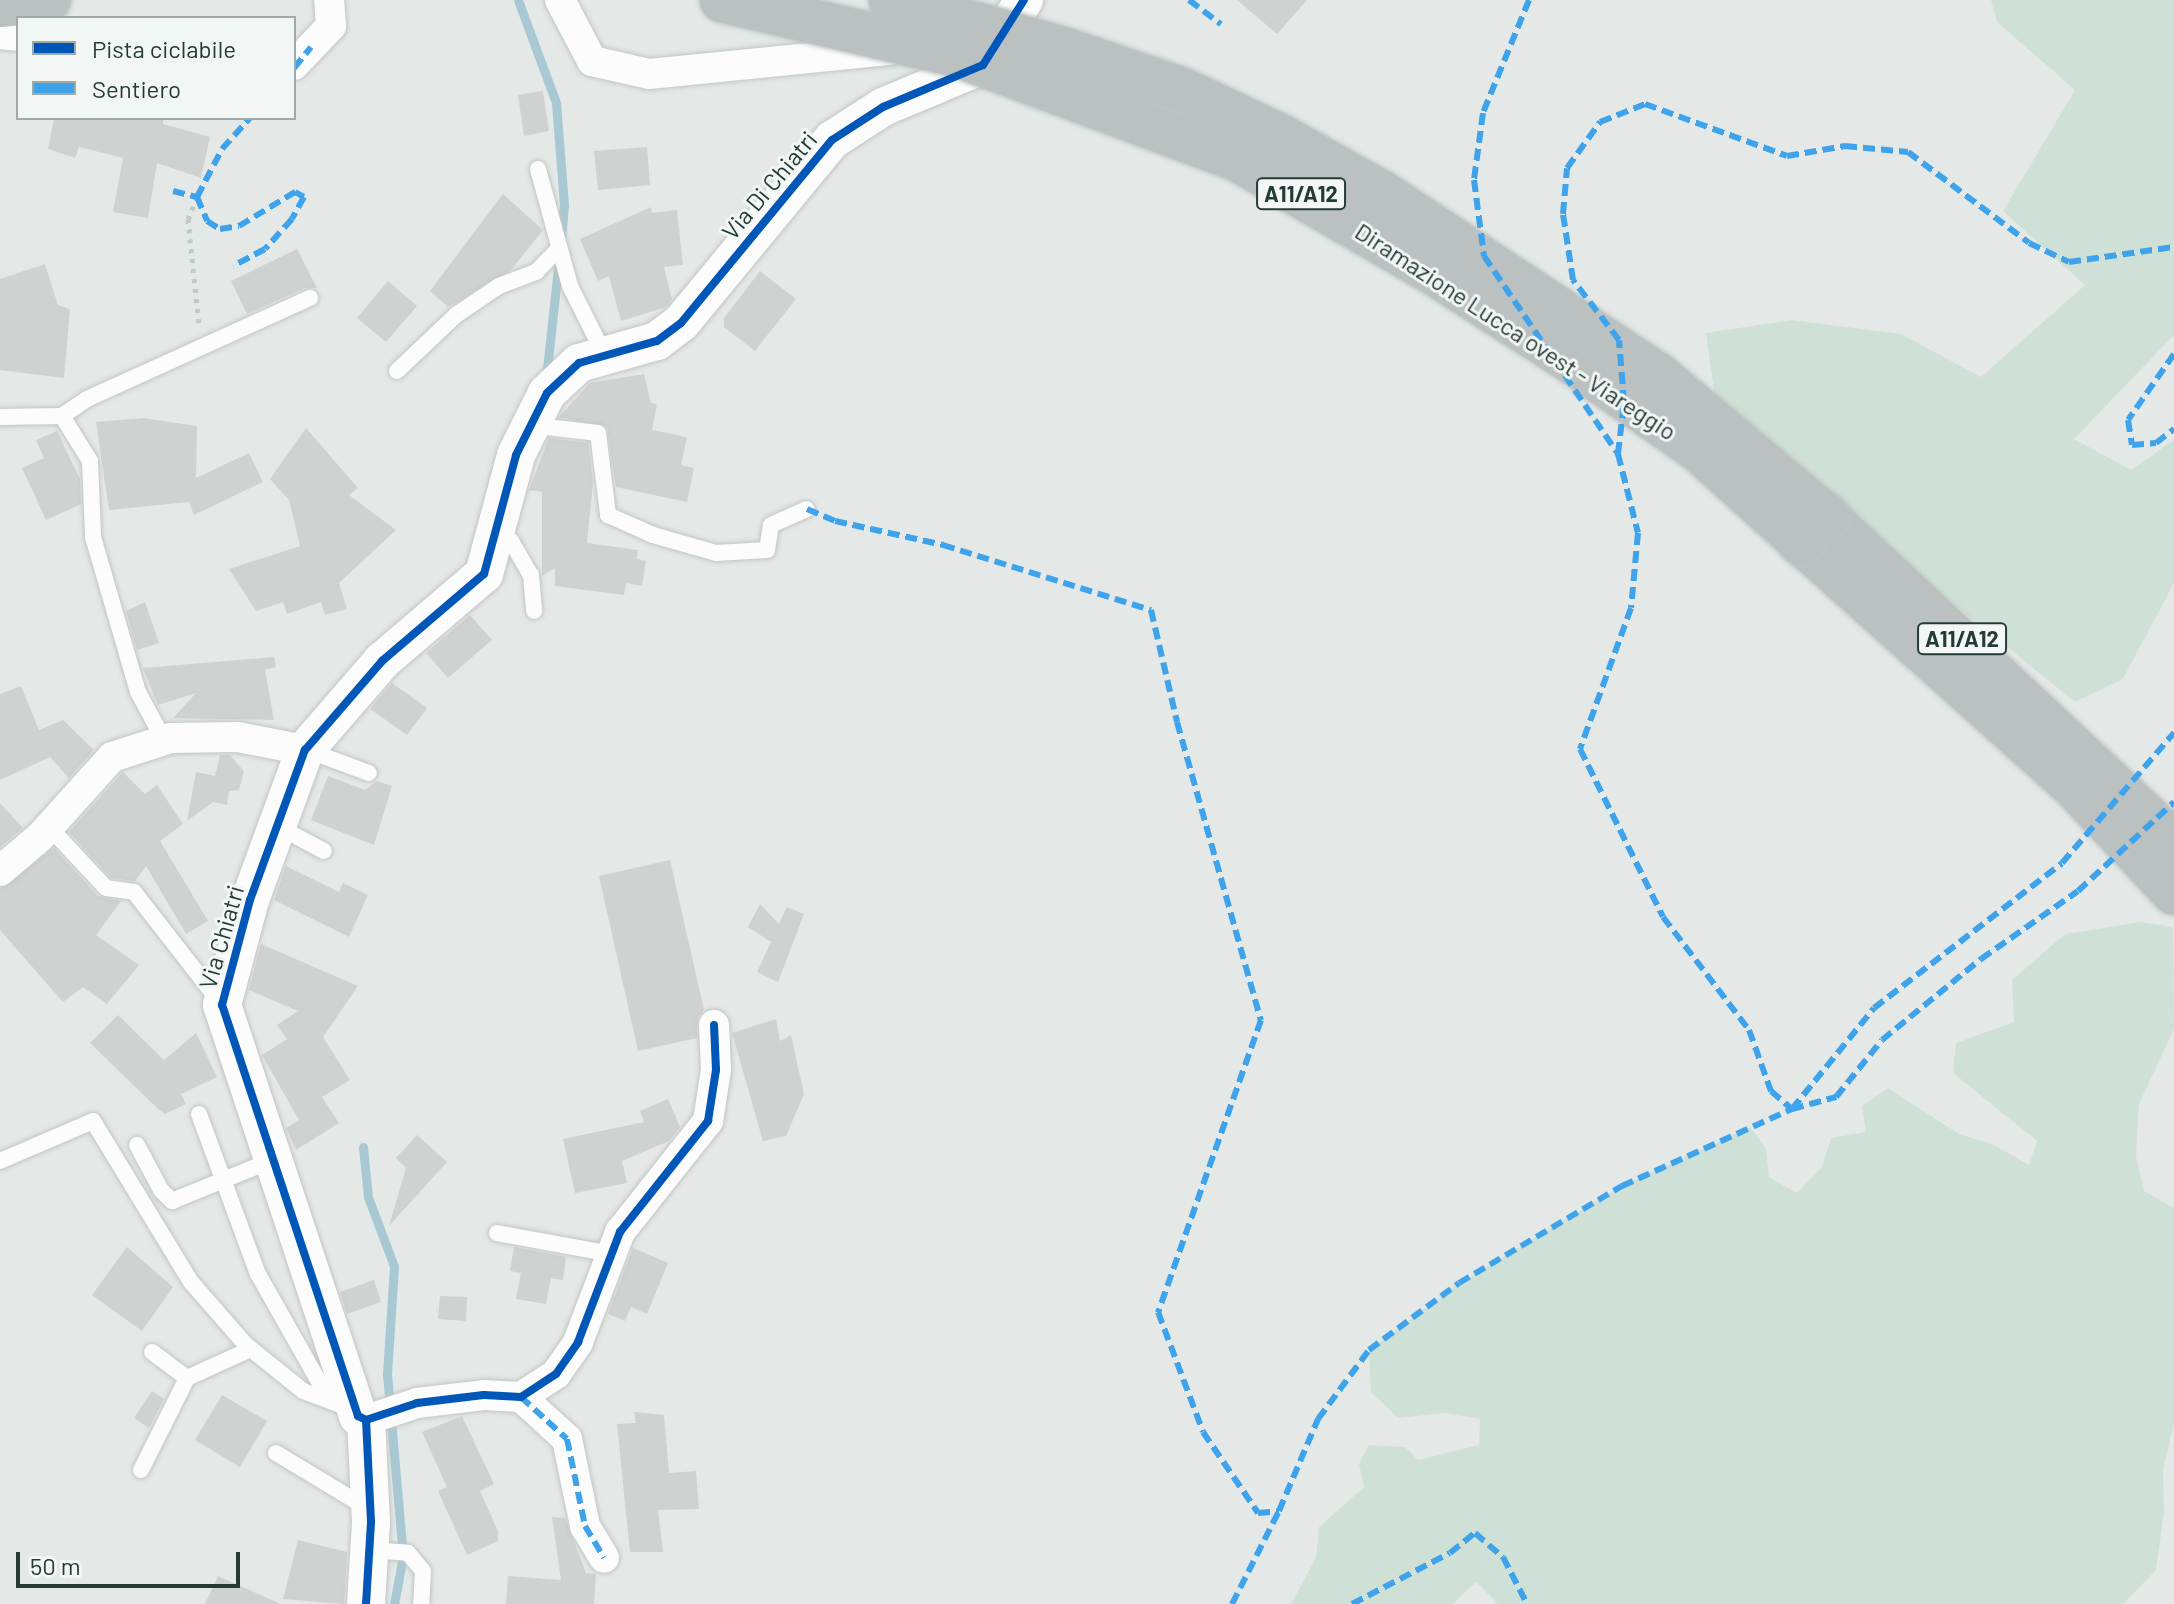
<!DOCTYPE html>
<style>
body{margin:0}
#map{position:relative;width:2174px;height:1604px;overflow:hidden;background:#e4e9e7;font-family:Barlow,sans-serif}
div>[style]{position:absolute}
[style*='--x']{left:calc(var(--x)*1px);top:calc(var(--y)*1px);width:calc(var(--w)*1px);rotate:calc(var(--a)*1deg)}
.green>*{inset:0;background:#cfe1d6}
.stream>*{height:9px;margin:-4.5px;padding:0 4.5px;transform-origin:4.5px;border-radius:4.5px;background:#a8c8d3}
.building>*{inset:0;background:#ced2d1}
.path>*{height:5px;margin-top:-2.5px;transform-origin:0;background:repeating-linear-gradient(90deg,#c1c9c6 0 4px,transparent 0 10px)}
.roads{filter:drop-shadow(0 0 2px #c1c6c4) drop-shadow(0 0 2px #c1c6c4)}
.service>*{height:16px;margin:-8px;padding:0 8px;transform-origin:8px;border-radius:8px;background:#fbfcfb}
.minor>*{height:30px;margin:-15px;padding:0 15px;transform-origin:15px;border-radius:15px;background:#fbfcfb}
.tertiary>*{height:38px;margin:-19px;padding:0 19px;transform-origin:19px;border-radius:19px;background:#fbfcfb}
.motorway>*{height:44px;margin:-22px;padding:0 22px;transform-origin:22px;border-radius:22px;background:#bbc1c1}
.bridges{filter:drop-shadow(0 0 2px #bdc4c3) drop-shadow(0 0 2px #bdc4c3)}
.motorway-bridge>*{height:44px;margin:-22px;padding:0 22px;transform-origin:22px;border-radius:22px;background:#bbc1c1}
.quiet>*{height:6px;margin-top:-3px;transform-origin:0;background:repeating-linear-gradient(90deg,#3ea3eb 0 12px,transparent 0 18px)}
.cycleway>*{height:8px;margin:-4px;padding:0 4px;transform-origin:4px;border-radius:4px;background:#0057b8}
span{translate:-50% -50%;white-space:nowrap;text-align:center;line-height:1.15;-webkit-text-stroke:6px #f2f7f5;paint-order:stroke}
.shield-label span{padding:2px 6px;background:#f2f7f5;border:2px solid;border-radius:6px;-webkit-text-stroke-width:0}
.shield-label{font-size:22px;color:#243a36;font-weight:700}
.street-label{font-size:24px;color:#243a36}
.legend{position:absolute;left:16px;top:16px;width:280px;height:104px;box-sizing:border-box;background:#f2f7f5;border:2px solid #a0aba9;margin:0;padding:10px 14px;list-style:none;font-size:24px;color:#243a36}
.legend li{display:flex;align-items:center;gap:16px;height:40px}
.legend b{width:40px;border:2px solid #a0aba9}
.scale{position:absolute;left:16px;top:1552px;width:224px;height:36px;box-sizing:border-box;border:4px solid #243a36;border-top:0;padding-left:10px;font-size:24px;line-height:28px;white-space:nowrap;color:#243a36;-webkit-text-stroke:6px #f2f7f5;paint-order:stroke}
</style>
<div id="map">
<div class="green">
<div style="clip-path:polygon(1991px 0,2174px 0,2174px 335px,2074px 439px,2131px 470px,2174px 440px,2174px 583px,2123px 679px,2075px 702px,1717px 412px,1706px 333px,1792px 320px,1901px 334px,1981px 377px,2085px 285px,2003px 211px,2075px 90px,1997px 22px)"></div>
<div style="clip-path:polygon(2141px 922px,2173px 927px,2174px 1029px,2139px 1104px,2136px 1156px,2144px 1191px,2174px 1208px,2174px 1423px,2163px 1470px,2164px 1512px,2156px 1570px,2123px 1604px,1498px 1604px,1476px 1582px,1453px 1604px,1291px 1604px,1316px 1558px,1319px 1527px,1364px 1487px,1359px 1464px,1369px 1445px,1405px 1447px,1418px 1460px,1479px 1445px,1480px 1419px,1444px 1413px,1398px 1418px,1371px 1392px,1369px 1350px,1459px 1283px,1622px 1186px,1750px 1127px,1766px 1149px,1769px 1177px,1797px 1193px,1822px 1167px,1831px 1138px,1866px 1132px,1862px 1106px,1888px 1088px,1959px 1134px,1992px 1144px,2029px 1165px,2037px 1141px,1953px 1073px,1956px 1043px,2014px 1022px,2012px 980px,2065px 934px)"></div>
</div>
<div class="stream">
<div style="--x:518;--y:0;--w:110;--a:69.7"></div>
<div style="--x:556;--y:103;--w:102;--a:85.5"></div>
<div style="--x:564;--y:205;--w:32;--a:95"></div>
<div style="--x:547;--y:369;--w:111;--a:-83.8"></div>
<div style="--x:363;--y:1147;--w:50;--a:84.3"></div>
<div style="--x:368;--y:1197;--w:74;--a:69.4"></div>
<div style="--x:394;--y:1266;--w:108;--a:93.7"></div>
<div style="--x:387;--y:1374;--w:183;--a:85"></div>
<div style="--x:403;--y:1556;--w:49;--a:100.6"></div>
</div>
<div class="building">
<div style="clip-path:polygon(1237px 0,1307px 0,1277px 34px)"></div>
<div style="clip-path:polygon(543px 91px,549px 131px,524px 136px,518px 95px)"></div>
<div style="clip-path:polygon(54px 118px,163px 118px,163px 124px,210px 137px,201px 178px,157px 163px,148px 218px,113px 212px,123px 158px,79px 147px,75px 158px,48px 149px)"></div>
<div style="clip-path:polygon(647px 147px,650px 185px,598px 190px,594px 151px)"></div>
<div style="clip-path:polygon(503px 194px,543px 230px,511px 270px,448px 307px,430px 291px)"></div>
<div style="clip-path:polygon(651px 207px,652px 213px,677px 210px,683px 265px,664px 267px,672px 299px,666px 307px,621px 321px,609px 276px,598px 281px,580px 239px)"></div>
<div style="clip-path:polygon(297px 249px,317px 288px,305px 288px,247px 314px,231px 281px)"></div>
<div style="clip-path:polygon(45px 264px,58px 305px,70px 309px,64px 378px,0 370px,0 279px)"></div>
<div style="clip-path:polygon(760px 271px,796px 299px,755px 351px,724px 327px,724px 318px)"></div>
<div style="clip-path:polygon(388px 281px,417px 306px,386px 342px,357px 318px)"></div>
<div style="clip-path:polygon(644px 374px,651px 403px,657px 404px,652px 430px,687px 437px,681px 465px,694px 468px,687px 502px,616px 487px,607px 427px,559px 417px,590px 383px)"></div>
<div style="clip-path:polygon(143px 418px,197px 426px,196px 478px,249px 453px,263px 482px,194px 515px,189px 502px,109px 510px,96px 422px)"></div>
<div style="clip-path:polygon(306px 428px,358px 488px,349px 495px,396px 530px,339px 583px,347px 609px,325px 615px,321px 602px,287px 614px,283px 602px,256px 611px,229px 569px,300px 546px,289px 500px,270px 479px)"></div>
<div style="clip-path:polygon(57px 431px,80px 479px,81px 504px,46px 520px,22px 468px,44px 458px,36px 440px)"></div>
<div style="clip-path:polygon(549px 438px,588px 443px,593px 482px,587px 543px,638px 550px,637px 559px,646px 561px,642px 586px,626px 583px,624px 595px,555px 586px,555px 568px,542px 576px,542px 492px,529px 490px)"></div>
<div style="clip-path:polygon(145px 602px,159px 643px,137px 650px,126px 611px)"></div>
<div style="clip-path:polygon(470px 615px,492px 640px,448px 678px,426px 653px)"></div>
<div style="clip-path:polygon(274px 657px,276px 667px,265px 670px,274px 720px,173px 718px,196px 693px,158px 705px,143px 668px)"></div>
<div style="clip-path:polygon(392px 683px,427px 708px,407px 735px,370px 709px)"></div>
<div style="clip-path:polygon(21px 686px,39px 730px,63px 720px,94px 750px,69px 778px,50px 757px,0 780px,0 694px)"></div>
<div style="clip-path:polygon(220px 755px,230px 755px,244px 771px,239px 790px,229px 791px,227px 805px,213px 802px,187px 821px,196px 772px,215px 776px)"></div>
<div style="clip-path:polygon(123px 772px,145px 794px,157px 785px,183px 824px,160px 841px,208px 921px,186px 934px,146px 866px,135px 881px,111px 878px,69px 832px)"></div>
<div style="clip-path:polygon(328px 776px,365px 790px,377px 781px,392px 786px,374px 845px,311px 820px)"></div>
<div style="clip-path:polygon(0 803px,23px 828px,0 847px)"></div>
<div style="clip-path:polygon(54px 848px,98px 896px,121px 901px,96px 935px,139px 965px,107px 1004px,83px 987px,63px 1002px,0 930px,0 889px)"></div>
<div style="clip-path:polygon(670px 860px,704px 1010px,698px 1017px,697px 1038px,638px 1051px,599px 876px)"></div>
<div style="clip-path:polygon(286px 866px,339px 892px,343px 883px,368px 895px,349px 937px,274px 900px)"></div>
<div style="clip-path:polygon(760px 904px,779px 924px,787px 907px,804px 914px,778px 982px,757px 972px,771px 942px,748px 927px)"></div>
<div style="clip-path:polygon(261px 944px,358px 986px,323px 1037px,350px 1080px,322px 1097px,339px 1123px,296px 1150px,286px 1128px,299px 1120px,262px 1055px,287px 1039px,277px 1025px,298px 1011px,249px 990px)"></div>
<div style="clip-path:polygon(118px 1015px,164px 1060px,196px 1033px,217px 1077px,181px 1094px,186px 1104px,165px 1114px,158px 1109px,90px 1043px)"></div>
<div style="clip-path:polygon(776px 1019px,780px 1041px,791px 1035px,804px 1094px,786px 1136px,763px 1141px,732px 1033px)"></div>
<div style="clip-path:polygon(668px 1099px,680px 1127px,669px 1141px,622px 1161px,627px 1183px,575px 1193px,563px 1139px,644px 1122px,640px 1111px)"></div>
<div style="clip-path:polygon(417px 1135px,447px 1162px,389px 1226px,406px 1168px,396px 1158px)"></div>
<div style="clip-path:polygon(127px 1247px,173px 1287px,142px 1331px,92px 1295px)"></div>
<div style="clip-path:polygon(514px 1247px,566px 1257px,563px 1280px,551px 1278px,546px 1304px,516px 1299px,521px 1273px,510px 1271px)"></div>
<div style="clip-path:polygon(633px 1248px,668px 1263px,647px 1314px,631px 1307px,625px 1321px,608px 1314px)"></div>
<div style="clip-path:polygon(374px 1280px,381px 1302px,347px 1314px,340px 1292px)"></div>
<div style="clip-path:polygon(440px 1296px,467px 1297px,466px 1321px,438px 1319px)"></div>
<div style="clip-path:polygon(152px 1391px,164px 1399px,149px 1428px,134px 1418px)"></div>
<div style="clip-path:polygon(222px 1395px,267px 1421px,240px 1467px,195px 1440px)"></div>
<div style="clip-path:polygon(634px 1412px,664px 1415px,669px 1473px,696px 1471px,699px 1509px,658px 1510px,663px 1552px,630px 1552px,617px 1424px,636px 1423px)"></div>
<div style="clip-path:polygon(462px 1416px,494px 1484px,480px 1491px,498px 1531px,498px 1541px,467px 1555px,438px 1491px,447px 1487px,422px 1432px)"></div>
<div style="clip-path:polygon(552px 1517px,565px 1518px,586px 1573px,596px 1574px,594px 1604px,506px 1604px,508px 1576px,561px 1580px)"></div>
<div style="clip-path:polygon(298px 1540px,347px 1552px,344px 1604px,283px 1599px)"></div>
<div style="clip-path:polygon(218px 1576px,281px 1604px,205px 1604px)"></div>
</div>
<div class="path">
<div style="--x:197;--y:197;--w:24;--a:112"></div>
<div style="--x:188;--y:219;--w:107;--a:84.1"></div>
</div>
<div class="roads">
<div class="service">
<div style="--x:538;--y:169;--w:121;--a:74.7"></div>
<div style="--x:570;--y:286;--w:76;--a:63.4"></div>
<div style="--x:397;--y:371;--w:81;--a:-43.5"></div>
<div style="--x:456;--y:315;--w:52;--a:-34"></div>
<div style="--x:499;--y:286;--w:40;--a:-21"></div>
<div style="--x:536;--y:272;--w:32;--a:-46"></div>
<div style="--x:62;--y:416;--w:53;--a:58.1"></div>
<div style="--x:90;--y:461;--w:76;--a:87.7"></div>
<div style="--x:93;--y:537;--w:161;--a:73.8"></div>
<div style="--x:138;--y:692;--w:55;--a:61.6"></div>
<div style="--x:0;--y:417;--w:62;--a:-0.9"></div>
<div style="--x:62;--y:416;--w:30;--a:-34"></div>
<div style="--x:87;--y:399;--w:245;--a:-24.4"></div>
<div style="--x:530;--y:425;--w:68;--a:6.7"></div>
<div style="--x:598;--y:433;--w:83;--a:83"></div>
<div style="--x:608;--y:515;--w:49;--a:24"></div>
<div style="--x:653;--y:535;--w:66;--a:15.9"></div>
<div style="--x:716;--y:553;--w:51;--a:-3.4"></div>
<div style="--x:767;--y:550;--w:25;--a:-81"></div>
<div style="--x:771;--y:525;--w:39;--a:-24"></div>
<div style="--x:495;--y:532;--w:18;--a:29"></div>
<div style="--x:511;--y:541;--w:39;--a:60"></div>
<div style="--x:531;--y:575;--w:36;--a:85"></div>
<div style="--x:307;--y:750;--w:66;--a:20.4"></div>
<div style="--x:277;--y:826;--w:53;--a:28"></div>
<div style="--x:49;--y:827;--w:83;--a:46.9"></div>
<div style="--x:106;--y:888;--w:28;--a:8"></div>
<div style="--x:134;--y:892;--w:138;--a:52.1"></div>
<div style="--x:199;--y:1114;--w:171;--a:69.8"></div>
<div style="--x:258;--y:1274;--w:130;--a:60.5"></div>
<div style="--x:322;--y:1387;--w:18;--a:38"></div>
<div style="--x:137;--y:1145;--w:51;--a:61.9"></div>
<div style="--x:161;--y:1190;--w:16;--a:45"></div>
<div style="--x:172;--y:1201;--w:111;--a:-22.2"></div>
<div style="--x:0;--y:1161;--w:101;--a:-23.3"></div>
<div style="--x:93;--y:1121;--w:188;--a:58.7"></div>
<div style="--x:191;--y:1282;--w:84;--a:48.9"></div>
<div style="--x:246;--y:1345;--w:73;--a:38.9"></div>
<div style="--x:303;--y:1391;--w:46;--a:20.4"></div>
<div style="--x:497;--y:1233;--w:116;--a:10.4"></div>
<div style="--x:152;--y:1352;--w:44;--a:36.6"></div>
<div style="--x:276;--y:1453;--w:106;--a:31.1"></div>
<div style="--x:141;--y:1470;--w:103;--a:-63.4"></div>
<div style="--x:187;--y:1378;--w:70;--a:-24.4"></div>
<div style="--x:369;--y:1550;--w:39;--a:4"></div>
<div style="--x:408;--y:1553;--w:23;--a:50"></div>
<div style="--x:423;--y:1571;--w:33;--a:93"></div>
</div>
<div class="minor">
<div style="--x:560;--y:0;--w:69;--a:62.3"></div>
<div style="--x:592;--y:61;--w:58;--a:12.8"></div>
<div style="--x:649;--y:74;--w:243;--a:-5.7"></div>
<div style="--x:0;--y:34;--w:18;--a:6"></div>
<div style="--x:294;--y:65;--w:54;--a:-46.5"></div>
<div style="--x:331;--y:26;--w:26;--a:-94"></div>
<div style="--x:0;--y:871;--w:52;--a:-40.4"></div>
<div style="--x:40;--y:837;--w:108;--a:-48"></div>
<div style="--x:112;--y:757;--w:62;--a:-17.9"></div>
<div style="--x:171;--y:738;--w:67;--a:-0.9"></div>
<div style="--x:238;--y:737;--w:68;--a:11"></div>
<div style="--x:521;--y:1397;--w:62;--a:42.4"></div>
<div style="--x:567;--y:1439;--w:89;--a:78.3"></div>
<div style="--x:585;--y:1526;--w:37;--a:59"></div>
<div style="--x:366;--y:1420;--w:54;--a:-18.4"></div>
<div style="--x:417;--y:1403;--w:67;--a:-6.8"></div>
<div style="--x:484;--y:1395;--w:37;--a:3"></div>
<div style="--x:521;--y:1397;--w:42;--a:-33.3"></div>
<div style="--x:556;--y:1374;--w:39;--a:-55"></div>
<div style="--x:578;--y:1342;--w:118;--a:-69.1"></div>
<div style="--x:620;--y:1232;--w:142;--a:-51.6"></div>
<div style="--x:708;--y:1121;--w:52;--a:-81.1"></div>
<div style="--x:716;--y:1070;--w:45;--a:-92.5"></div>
</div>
<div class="tertiary">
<div style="--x:366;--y:1604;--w:82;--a:-86.5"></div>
<div style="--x:371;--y:1522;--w:102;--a:-92.8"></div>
<div style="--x:366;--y:1420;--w:9;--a:-153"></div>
<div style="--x:358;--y:1416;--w:433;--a:-108.3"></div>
<div style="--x:222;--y:1005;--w:109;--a:-75.1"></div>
<div style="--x:250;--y:900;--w:160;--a:-69.9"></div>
<div style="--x:305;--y:750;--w:118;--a:-49.1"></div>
<div style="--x:382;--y:661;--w:134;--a:-40.5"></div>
<div style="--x:484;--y:574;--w:123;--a:-74.9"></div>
<div style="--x:516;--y:455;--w:69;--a:-63.4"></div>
<div style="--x:547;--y:393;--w:44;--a:-43.2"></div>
<div style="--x:579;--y:363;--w:81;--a:-15.8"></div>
<div style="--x:657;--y:341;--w:30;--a:-37"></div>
<div style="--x:681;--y:323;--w:237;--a:-50.5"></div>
<div style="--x:832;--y:140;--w:61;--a:-32.9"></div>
<div style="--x:883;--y:107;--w:108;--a:-22.8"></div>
<div style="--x:983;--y:65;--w:77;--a:-57.8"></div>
</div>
<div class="motorway">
<div style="--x:0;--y:5;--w:49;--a:-5.8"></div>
<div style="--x:1827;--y:517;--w:475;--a:43.1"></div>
<div style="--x:1802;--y:543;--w:362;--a:41.8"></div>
<div style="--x:2072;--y:784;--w:149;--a:46.9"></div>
</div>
</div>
<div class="bridges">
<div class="motorway-bridge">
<div style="--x:722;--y:0;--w:241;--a:13.2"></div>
<div style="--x:957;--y:55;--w:299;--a:20.4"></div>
<div style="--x:1237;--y:159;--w:230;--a:30"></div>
<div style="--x:1436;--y:274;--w:163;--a:32.7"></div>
<div style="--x:1573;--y:362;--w:155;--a:35"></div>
<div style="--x:1700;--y:451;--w:137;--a:42"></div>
<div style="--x:891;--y:0;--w:182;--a:15.9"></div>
<div style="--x:1066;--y:50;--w:124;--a:18.9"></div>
<div style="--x:1183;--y:90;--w:107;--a:25.4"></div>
<div style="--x:1280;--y:136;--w:117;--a:29.2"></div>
<div style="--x:1382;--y:193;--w:331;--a:33.4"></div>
<div style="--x:1658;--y:375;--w:221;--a:40"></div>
</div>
</div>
<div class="quiet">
<div style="--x:1189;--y:0;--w:40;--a:37"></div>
<div style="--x:1529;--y:0;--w:122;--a:112.2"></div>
<div style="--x:1483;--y:113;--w:68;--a:97.7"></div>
<div style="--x:1474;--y:180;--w:77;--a:82.5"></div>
<div style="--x:1484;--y:256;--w:239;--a:55.9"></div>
<div style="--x:1618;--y:454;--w:81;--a:75.8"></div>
<div style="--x:1638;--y:533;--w:75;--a:95.3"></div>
<div style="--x:1631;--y:608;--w:150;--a:109.9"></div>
<div style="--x:1580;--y:749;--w:187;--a:63.7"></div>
<div style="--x:1663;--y:917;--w:142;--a:52.7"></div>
<div style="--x:1749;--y:1030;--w:65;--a:70.2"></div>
<div style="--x:1771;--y:1091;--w:28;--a:41"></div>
<div style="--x:294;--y:68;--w:27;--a:-51"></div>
<div style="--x:173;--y:191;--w:25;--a:14"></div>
<div style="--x:197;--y:197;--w:54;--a:-62.5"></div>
<div style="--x:222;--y:149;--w:42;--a:-47.9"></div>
<div style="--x:197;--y:197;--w:26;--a:67"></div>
<div style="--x:207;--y:221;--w:15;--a:32"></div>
<div style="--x:220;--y:229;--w:19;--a:-9"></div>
<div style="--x:239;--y:226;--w:66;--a:-31.3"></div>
<div style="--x:295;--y:192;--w:10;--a:29"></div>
<div style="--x:304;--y:197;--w:25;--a:119"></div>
<div style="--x:292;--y:219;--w:40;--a:132"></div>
<div style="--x:265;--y:249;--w:36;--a:152"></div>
<div style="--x:2174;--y:354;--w:80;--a:124.9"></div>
<div style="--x:2128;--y:420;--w:25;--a:81"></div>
<div style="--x:2132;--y:445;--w:24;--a:-5"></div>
<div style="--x:2156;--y:443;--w:23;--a:-38"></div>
<div style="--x:1618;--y:454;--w:52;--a:-83.4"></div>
<div style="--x:1624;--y:402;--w:62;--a:-94.6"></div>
<div style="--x:1619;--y:340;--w:76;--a:-127.5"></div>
<div style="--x:1573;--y:280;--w:67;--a:-98.6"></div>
<div style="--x:1563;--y:214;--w:46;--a:-85"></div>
<div style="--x:1567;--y:168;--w:57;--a:-54.3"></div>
<div style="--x:1600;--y:122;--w:48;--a:-21.8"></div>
<div style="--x:1645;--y:104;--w:151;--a:20.1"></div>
<div style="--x:1787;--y:156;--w:59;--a:-9.8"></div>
<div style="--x:1845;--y:146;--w:63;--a:5.4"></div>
<div style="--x:1908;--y:152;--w:151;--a:36.9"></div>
<div style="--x:2029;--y:243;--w:44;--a:25.4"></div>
<div style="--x:2069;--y:262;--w:106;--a:-8.1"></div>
<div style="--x:807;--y:509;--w:30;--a:23"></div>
<div style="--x:835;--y:521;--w:111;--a:12.5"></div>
<div style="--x:943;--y:545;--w:218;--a:17.4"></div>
<div style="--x:1151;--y:610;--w:115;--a:76.9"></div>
<div style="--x:1177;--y:722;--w:310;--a:74.3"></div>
<div style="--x:1261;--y:1020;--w:310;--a:109.4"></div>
<div style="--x:1158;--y:1312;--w:128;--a:69.4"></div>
<div style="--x:1203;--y:1432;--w:98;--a:55.8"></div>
<div style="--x:1258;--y:1513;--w:21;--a:-5"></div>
<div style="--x:1279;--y:1511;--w:100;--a:-67"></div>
<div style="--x:1318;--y:1419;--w:86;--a:-53.5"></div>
<div style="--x:1369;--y:1350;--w:112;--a:-36.7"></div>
<div style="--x:1459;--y:1283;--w:190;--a:-30.8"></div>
<div style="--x:1622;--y:1186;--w:187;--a:-24.4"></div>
<div style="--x:1792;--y:1109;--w:130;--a:-50.9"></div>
<div style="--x:1874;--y:1008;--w:237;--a:-37.6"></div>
<div style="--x:2062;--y:863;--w:172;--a:-49.3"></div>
<div style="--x:1792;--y:1109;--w:46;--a:-15.3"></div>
<div style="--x:1836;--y:1097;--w:73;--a:-51.1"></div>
<div style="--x:1882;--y:1040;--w:128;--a:-39.3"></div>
<div style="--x:1981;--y:959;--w:118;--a:-35"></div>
<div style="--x:2078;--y:891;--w:131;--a:-42.8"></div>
<div style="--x:521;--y:1397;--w:62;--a:42.4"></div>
<div style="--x:567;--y:1439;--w:89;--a:78.3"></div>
<div style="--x:585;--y:1526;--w:37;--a:59"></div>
<div style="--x:1232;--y:1604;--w:104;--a:-63.2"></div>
<div style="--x:1352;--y:1604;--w:110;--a:-27.5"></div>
<div style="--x:1450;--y:1553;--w:32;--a:-39"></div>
<div style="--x:1475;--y:1533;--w:37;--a:41"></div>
<div style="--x:1503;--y:1557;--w:53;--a:62.9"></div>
</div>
<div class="cycleway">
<div style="--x:366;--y:1420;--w:54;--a:-18.4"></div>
<div style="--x:417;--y:1403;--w:67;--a:-6.8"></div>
<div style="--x:484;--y:1395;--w:37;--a:3"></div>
<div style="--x:521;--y:1397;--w:42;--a:-33.3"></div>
<div style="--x:556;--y:1374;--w:39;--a:-55"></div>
<div style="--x:578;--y:1342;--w:118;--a:-69.1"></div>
<div style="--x:620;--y:1232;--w:142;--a:-51.6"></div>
<div style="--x:708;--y:1121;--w:52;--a:-81.1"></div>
<div style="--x:716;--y:1070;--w:45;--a:-92.5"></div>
<div style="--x:366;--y:1604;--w:82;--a:-86.5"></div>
<div style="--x:371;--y:1522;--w:102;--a:-92.8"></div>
<div style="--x:366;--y:1420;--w:9;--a:-153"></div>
<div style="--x:358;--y:1416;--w:433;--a:-108.3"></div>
<div style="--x:222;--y:1005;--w:109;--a:-75.1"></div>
<div style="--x:250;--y:900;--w:160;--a:-69.9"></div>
<div style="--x:305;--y:750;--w:118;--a:-49.1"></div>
<div style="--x:382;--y:661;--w:134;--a:-40.5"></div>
<div style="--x:484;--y:574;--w:123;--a:-74.9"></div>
<div style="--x:516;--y:455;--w:69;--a:-63.4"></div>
<div style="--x:547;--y:393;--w:44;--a:-43.2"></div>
<div style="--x:579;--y:363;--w:81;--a:-15.8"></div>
<div style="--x:657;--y:341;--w:30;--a:-37"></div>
<div style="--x:681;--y:323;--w:237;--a:-50.5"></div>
<div style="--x:832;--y:140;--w:61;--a:-32.9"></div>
<div style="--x:883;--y:107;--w:108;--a:-22.8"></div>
<div style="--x:983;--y:65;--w:77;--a:-57.8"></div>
</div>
<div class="shield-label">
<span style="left:1301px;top:194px">A11/A12</span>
<span style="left:1962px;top:639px">A11/A12</span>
</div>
<div class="street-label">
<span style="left:769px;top:185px;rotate:-50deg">Via Di Chiatri</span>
<span style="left:1516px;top:331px;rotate:33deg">Diramazione Lucca ovest - Viareggio</span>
<span style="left:221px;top:937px;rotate:-74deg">Via Chiatri</span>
</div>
<ul class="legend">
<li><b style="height:10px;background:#0057b8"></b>Pista ciclabile</li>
<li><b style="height:10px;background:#3ea3eb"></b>Sentiero</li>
</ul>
<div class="scale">50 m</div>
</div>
